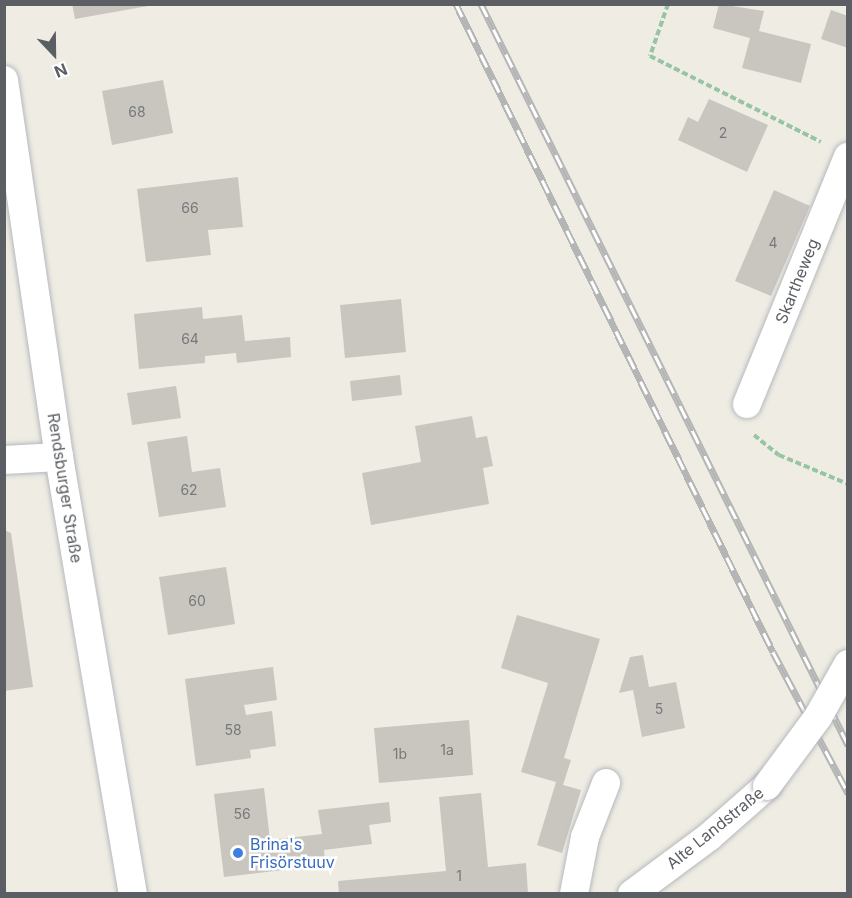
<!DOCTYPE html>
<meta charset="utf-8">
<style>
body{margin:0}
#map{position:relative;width:852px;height:898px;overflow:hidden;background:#eeece3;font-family:Inter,sans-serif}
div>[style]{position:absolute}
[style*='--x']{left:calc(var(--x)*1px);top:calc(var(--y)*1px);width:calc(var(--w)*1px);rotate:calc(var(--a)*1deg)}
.building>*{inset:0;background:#c9c6c0}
.path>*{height:4px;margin-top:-2px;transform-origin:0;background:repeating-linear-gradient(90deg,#97c5a4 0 6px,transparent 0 9px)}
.roads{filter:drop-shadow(0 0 2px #b6b9be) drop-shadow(0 0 2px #b6b9be)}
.minor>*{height:28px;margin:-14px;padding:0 14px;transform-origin:14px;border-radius:14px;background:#fff}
.rail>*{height:7px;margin-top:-3.5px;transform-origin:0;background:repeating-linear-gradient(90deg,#fff 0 14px,#b4b5b5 0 28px);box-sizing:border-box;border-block:2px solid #b4b5b5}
.bridges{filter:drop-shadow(0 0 2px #b6b9be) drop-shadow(0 0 2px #b6b9be)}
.minor-bridge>*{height:28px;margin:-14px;padding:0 14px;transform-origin:14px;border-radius:14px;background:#fff}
.dots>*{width:16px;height:16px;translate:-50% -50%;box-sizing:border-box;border:3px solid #fff;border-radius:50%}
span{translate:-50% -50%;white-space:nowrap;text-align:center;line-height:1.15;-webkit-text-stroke:5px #fff;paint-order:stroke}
.number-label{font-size:14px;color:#76797b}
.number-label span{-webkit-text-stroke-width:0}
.street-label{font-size:16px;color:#5b5f64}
.shop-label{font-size:16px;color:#366cbe}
.left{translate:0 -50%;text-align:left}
.frame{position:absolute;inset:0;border:6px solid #5b5f64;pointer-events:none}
.north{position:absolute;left:24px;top:24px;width:60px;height:60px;-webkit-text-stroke:4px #fff;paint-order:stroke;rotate:158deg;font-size:16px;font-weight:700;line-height:24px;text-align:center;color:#5b5f64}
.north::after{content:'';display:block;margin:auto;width:21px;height:27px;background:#5b5f64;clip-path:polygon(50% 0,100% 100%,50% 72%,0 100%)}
</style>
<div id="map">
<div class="building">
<div style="clip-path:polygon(72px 4px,148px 4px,148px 6px,75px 19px)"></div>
<div style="clip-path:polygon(719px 4px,764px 11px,759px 31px,811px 44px,801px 83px,742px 68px,750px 38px,713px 28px)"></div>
<div style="clip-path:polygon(831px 10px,848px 16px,848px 48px,821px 39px)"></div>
<div style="clip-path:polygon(163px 80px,173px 133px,112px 145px,102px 91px)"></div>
<div style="clip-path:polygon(709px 99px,768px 125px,747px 172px,678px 140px,688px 117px,698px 122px)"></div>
<div style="clip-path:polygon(238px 177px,243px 227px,208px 230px,211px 255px,146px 262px,137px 189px)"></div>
<div style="clip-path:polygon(774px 190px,810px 206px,771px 296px,735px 281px)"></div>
<div style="clip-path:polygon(401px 299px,406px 352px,345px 358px,340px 305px)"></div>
<div style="clip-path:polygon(202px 307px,203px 319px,242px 315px,245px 341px,290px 337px,291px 357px,237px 363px,236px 353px,205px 356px,205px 363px,139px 369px,134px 314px)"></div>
<div style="clip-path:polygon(400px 375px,402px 395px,352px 401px,350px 381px)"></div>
<div style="clip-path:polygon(176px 386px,181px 418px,132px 425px,127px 393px)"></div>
<div style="clip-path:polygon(472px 416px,476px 438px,487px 436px,493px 466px,483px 468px,489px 504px,371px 525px,362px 473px,421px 462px,415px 426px)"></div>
<div style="clip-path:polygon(187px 436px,192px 472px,220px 468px,226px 507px,159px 517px,147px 442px)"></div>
<div style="clip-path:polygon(4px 530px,11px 533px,33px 687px,4px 691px)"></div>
<div style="clip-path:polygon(226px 567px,235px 624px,168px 635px,159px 577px)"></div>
<div style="clip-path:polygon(517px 615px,600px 639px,564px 758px,571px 760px,563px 785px,581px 790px,562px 853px,537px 845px,556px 782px,521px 772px,548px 683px,501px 668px)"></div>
<div style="clip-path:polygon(643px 655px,649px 687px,676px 682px,685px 728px,642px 737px,633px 690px,619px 693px,630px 657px)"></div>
<div style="clip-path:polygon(273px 667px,277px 700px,244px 705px,246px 715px,272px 711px,276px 746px,250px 750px,251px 758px,196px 766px,185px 679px)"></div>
<div style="clip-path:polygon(469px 720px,473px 775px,379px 783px,374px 728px)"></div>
<div style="clip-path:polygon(264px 788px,270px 840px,322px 834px,318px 810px,389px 802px,391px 822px,369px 825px,372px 844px,324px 850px,325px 865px,224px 877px,214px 794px)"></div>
<div style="clip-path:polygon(481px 793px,488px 867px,526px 863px,528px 894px,339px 894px,338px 881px,446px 871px,439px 797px)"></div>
</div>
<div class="path">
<div style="--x:668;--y:4;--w:55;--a:109.1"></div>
<div style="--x:650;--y:56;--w:191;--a:26.7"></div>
<div style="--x:754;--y:435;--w:32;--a:39"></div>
<div style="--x:779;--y:455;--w:75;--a:22.8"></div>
</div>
<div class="roads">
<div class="minor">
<div style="--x:4;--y:80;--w:381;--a:81.7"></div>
<div style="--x:59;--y:457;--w:443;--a:80.4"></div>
<div style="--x:747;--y:404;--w:267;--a:-67.8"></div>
<div style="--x:4;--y:460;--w:55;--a:-3.1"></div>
<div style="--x:574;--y:894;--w:58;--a:-79.1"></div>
<div style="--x:585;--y:837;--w:58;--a:-68.7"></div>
<div style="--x:632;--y:894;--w:97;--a:-36.6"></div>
<div style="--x:710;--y:836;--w:76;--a:-41.3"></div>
</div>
</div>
<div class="rail">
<div style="--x:456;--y:4;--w:721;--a:63.93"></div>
<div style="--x:773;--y:652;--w:160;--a:62"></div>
<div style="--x:481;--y:4;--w:827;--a:63.65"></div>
</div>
<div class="bridges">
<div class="minor-bridge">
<div style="--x:767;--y:786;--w:86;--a:-53.5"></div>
<div style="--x:818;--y:717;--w:61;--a:-60.5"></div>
</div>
</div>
<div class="dots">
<div style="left:238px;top:853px;background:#3f7fe0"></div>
</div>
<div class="number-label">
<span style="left:137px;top:112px">68</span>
<span style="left:723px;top:133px">2</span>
<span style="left:190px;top:208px">66</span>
<span style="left:773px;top:243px">4</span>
<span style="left:190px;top:339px">64</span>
<span style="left:189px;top:490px">62</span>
<span style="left:197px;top:601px">60</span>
<span style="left:659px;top:709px">5</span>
<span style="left:233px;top:730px">58</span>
<span style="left:447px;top:750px">1a</span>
<span style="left:400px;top:754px">1b</span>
<span style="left:242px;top:814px">56</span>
<span style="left:459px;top:876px">1</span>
</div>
<div class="street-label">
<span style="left:797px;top:281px;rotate:-68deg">Skartheweg</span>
<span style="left:65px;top:488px;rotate:81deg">Rendsburger Straße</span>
<span style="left:715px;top:828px;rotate:-39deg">Alte Landstraße</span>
</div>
<div class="shop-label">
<span class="left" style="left:250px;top:853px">Brina's<br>Frisörstuuv</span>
</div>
<div class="frame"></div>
<div class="north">N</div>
</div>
